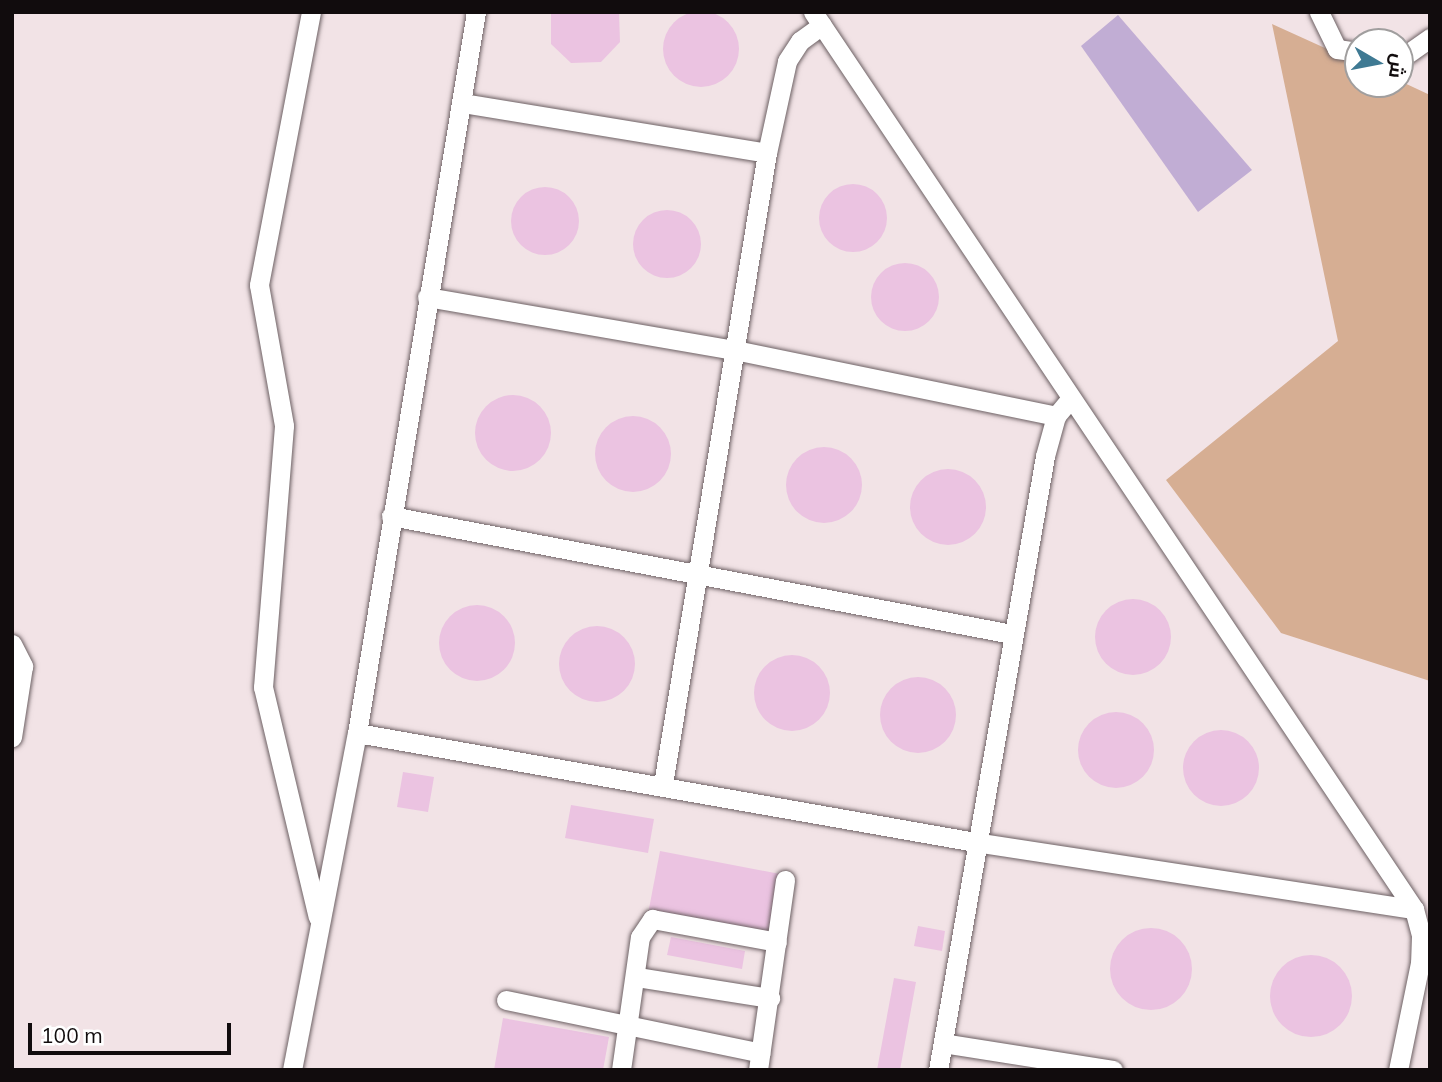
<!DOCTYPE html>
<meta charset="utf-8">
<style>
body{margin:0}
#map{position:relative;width:1442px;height:1082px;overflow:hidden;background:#f2e3e6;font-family:Mulish,Cairo,sans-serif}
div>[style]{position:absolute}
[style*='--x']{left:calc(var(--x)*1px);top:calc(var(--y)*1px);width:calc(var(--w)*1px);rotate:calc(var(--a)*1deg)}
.forest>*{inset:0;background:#d6ae93}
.water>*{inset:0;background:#c1add4}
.building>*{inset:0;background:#ebc3e1}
.round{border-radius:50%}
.roads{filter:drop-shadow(0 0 2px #6d6164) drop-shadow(0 0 2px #6d6164)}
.minor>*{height:19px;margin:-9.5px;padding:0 9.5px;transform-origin:9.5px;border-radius:9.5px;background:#fff}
span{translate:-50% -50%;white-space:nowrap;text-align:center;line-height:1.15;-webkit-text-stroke:5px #fff;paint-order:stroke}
.frame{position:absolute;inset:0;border:14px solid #110c0d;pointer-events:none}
.north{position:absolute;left:1344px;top:28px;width:70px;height:70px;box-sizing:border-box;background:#fff;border:2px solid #a09e9e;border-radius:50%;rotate:100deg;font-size:19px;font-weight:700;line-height:28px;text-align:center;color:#110c0d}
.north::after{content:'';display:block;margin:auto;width:24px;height:32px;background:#3f7a93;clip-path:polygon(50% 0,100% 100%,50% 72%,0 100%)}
.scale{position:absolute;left:28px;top:1023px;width:203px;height:32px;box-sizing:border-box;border:4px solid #110c0d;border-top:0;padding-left:9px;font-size:21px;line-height:24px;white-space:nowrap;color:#110c0d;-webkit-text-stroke:5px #fff;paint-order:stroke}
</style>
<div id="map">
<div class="forest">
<div style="clip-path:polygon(1272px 24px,1358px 63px,1358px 84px,1400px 81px,1430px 95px,1430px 681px,1281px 633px,1166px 480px,1338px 341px)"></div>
</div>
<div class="water">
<div style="clip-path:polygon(1118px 15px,1252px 170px,1198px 212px,1081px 46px)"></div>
</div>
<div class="building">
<div class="round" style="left:663px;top:11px;width:76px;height:76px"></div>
<div style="clip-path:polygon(551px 12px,619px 12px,620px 42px,601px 62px,571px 63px,551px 44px)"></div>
<div class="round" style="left:819px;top:184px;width:68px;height:68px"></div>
<div class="round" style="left:511px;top:187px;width:68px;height:68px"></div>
<div class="round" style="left:633px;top:210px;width:68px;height:68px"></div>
<div class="round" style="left:871px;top:263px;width:68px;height:68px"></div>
<div class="round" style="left:475px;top:395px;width:76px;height:76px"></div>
<div class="round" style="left:595px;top:416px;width:76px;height:76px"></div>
<div class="round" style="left:786px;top:447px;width:76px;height:76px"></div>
<div class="round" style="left:910px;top:469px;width:76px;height:76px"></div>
<div class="round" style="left:1095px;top:599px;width:76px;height:76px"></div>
<div class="round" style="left:439px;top:605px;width:76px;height:76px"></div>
<div class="round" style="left:559px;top:626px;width:76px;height:76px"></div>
<div class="round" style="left:754px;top:655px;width:76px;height:76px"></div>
<div class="round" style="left:880px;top:677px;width:76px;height:76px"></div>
<div class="round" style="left:1078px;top:712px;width:76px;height:76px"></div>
<div class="round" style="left:1183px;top:730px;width:76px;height:76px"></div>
<div style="clip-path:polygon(403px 772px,434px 777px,428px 812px,397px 807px)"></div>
<div style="clip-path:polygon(571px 805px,654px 819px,648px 853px,565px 838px)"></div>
<div style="clip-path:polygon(660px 851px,780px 874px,768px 937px,648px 914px)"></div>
<div style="clip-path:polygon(918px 926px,945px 931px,942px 951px,914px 946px)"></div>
<div class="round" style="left:1110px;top:928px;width:82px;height:82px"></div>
<div style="clip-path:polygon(671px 937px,745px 951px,742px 969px,667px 955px)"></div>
<div class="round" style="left:1270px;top:955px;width:82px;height:82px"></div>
<div style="clip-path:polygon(894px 978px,916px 982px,900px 1070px,877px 1070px)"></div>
<div style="clip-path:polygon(503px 1018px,609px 1037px,603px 1070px,494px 1070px)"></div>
</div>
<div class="roads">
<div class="minor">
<div style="--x:311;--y:12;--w:278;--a:100.8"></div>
<div style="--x:259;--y:285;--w:143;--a:79.9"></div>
<div style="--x:284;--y:426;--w:262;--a:94.6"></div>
<div style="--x:263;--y:687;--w:236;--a:76.6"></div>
<div style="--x:813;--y:12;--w:1080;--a:56.18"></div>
<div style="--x:1414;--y:909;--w:28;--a:75"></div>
<div style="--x:1421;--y:936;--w:27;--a:92"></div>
<div style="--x:1420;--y:963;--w:109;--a:101.6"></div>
<div style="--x:1319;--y:12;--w:41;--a:64.1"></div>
<div style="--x:1337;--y:49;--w:21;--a:8"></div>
<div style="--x:1400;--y:59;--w:37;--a:-35"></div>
<div style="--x:462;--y:103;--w:309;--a:9.3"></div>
<div style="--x:427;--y:297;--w:313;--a:9.8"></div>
<div style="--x:735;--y:350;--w:328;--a:11.6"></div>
<div style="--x:391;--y:516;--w:632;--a:10.76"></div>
<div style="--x:12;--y:644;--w:25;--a:63"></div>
<div style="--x:23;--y:666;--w:72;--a:98.8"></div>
<div style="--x:357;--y:733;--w:628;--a:10"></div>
<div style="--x:975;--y:842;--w:444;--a:8.7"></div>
<div style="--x:663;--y:784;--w:640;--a:-80.64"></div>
<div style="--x:767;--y:153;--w:94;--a:-77.7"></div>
<div style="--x:787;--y:61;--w:24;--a:-57"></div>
<div style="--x:800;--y:41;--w:27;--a:-36"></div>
<div style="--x:637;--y:977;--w:135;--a:9"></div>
<div style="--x:506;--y:1000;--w:260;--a:11.7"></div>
<div style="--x:943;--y:1043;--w:172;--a:9"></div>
<div style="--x:292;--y:1070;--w:343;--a:-79.1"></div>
<div style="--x:357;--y:733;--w:731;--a:-80.63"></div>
<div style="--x:621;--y:1070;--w:134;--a:-81.9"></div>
<div style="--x:640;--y:937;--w:22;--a:-56"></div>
<div style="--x:652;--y:919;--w:127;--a:10.4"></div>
<div style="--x:758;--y:1070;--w:192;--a:-81.9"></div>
<div style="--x:938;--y:1070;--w:623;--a:-80.11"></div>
<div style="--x:1045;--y:456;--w:41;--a:-74.6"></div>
<div style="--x:1056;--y:416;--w:23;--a:-50"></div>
</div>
</div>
<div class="frame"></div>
<div class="north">ش</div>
<div class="scale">100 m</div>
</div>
